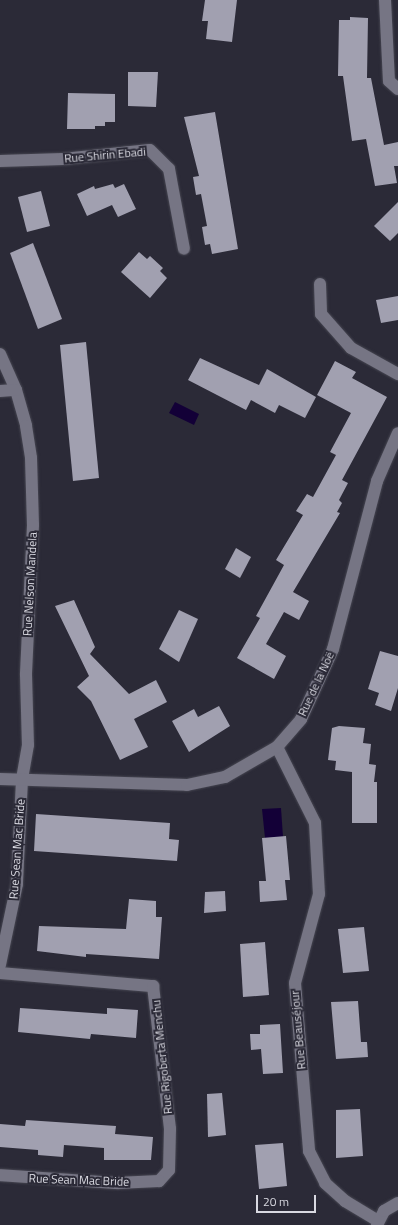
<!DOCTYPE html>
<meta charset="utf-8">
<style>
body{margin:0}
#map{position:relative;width:398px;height:1225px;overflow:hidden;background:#2b2a37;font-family:"Titillium Web",sans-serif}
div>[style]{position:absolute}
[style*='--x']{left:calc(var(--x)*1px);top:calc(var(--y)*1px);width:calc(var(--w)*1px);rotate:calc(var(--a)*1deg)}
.water>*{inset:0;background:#130037}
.building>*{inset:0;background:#a1a0b0}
.roads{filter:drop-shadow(0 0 1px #464651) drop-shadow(0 0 1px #464651)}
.minor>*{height:12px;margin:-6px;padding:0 6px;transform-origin:6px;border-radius:6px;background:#767584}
span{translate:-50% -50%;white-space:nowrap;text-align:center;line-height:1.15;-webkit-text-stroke:4px #2b2a37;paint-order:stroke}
.street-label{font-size:12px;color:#d9d9e1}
.scale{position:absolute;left:256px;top:1195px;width:60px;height:18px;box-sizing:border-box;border:2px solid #d9d9e1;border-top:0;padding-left:5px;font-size:12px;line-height:14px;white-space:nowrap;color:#d9d9e1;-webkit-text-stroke:3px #2b2a37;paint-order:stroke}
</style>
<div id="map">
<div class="water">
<div style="clip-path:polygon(175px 402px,199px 414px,194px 425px,169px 413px)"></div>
<div style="clip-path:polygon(281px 808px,283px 837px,265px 838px,262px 809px)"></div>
</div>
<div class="building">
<div style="clip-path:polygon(205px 0,237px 0,232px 42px,206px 39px,208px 21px,202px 21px)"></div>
<div style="clip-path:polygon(350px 17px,368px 18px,367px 78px,371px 78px,384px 145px,398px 142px,398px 166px,394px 166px,397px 183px,375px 186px,366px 139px,352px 141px,343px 76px,338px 76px,339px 20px,350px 20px)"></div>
<div style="clip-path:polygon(128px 72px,158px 72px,156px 107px,128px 106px)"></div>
<div style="clip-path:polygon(68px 93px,115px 94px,115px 122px,105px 122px,105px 126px,95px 126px,95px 129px,67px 129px)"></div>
<div style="clip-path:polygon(215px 112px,238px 249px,212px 254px,210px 244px,205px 245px,202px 227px,207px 226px,201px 194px,196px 195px,193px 177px,199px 176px,184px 117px)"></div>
<div style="clip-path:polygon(113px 184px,115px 188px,124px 184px,136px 209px,118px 217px,112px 205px,87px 216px,77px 194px,94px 186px,95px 189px)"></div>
<div style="clip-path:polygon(41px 191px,50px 226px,27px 232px,18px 197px)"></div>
<div style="clip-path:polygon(398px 202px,398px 233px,390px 241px,374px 226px)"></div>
<div style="clip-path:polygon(33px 243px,62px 319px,38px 329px,10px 253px)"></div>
<div style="clip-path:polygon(139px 252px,147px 259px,150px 256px,163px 268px,160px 271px,167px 278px,150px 298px,121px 272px)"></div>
<div style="clip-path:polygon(398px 296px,398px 320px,381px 323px,376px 300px)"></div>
<div style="clip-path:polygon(86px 342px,99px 478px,73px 481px,60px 345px)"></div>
<div style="clip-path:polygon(200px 358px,259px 385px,267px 369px,316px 397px,305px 418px,279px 405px,275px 413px,251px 400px,246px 410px,188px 380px)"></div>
<div style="clip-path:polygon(335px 361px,356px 372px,352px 378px,387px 397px,342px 480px,348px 483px,339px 500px,342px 503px,337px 512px,340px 513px,293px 592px,309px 601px,299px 620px,284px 612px,266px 644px,286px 656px,274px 679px,237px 658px,260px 618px,256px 616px,284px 565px,276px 560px,303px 515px,296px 511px,307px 494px,313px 497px,336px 455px,330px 452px,351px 413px,317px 395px)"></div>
<div style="clip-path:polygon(236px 548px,251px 557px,240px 578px,225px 569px)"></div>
<div style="clip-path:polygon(74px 600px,95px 647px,90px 654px,129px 694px,156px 680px,167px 702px,134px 719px,148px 747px,120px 760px,91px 701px,77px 687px,89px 676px,55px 606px)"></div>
<div style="clip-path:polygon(179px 610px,198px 619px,179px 662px,159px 649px)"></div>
<div style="clip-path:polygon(380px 651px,398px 656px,398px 688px,391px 711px,375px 705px,379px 693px,368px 689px)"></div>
<div style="clip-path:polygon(219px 706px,230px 726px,189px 752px,172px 721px,194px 709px,198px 717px)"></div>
<div style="clip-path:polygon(339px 726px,365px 728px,363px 743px,371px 744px,369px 764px,376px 765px,374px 782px,377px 782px,377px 823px,352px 823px,352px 772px,335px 770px,336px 761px,328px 760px,332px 728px)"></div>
<div style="clip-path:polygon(36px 814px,170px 823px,169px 839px,179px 840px,177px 861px,34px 851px)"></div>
<div style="clip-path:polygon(286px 836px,290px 880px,285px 880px,287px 900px,260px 902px,259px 881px,266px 881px,262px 838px)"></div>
<div style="clip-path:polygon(225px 891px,226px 911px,204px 913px,205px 892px)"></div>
<div style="clip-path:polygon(129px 899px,156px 901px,156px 917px,162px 917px,159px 959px,86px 954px,86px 957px,37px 951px,39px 926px,126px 929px)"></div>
<div style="clip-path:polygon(364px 927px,369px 971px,343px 973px,338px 929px)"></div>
<div style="clip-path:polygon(265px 942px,269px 995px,243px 997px,240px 944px)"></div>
<div style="clip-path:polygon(358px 1001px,361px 1042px,367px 1042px,368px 1057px,336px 1059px,331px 1002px)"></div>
<div style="clip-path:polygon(20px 1008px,107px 1014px,107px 1008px,138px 1010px,136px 1038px,91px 1034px,90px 1039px,18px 1032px)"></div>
<div style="clip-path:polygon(280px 1024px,283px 1073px,263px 1074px,261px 1049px,251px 1050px,250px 1034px,260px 1034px,260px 1025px)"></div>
<div style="clip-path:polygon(222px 1093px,226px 1135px,208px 1137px,207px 1094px)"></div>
<div style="clip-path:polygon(360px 1109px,363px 1156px,336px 1158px,336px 1110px)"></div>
<div style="clip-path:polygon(26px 1120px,116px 1126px,115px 1134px,153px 1137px,151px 1160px,104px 1160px,104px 1148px,64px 1145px,63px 1157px,38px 1155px,38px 1150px,0 1147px,0 1124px,25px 1126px)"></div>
<div style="clip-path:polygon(283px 1143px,287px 1186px,259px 1189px,255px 1145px)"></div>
</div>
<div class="roads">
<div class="minor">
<div style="--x:385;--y:0;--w:81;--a:87.2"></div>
<div style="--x:389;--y:81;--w:12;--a:42"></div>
<div style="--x:0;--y:161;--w:63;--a:-1.8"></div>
<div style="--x:63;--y:159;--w:87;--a:-5.9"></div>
<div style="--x:150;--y:150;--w:27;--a:45"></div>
<div style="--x:169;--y:169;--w:81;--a:79.4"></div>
<div style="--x:320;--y:284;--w:30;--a:88"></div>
<div style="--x:321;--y:314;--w:45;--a:48.6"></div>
<div style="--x:351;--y:348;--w:54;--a:29"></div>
<div style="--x:0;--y:354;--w:39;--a:66"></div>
<div style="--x:16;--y:390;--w:37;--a:74"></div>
<div style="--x:26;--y:426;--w:32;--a:81"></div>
<div style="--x:31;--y:458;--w:67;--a:88.3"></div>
<div style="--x:33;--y:525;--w:150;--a:92.7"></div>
<div style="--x:26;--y:675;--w:70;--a:88.4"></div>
<div style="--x:28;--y:745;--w:36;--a:100"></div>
<div style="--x:22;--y:780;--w:104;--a:92.8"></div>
<div style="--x:17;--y:884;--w:83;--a:101.9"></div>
<div style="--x:0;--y:391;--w:16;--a:-4"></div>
<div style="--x:277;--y:747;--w:85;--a:63.4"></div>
<div style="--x:315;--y:823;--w:71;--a:86.8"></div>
<div style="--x:319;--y:894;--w:92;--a:105.1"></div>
<div style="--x:295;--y:983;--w:169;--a:85.2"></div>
<div style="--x:309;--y:1151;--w:36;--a:63"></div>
<div style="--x:325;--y:1183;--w:27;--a:42"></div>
<div style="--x:345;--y:1201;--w:39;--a:31"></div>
<div style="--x:0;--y:779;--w:187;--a:1.8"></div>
<div style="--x:187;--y:785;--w:39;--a:-12"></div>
<div style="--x:225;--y:777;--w:60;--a:-30"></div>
<div style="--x:277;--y:747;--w:37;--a:-49"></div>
<div style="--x:301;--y:719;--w:77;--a:-65.4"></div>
<div style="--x:333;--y:649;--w:174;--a:-75.3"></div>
<div style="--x:377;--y:481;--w:52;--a:-66.4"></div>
<div style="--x:0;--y:973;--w:154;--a:4.9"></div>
<div style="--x:153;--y:986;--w:144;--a:83.2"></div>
<div style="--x:170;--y:1129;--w:41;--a:91.4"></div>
<div style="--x:169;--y:1170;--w:15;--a:132"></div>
<div style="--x:159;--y:1181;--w:42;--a:177.3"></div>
<div style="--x:117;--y:1183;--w:117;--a:-176.1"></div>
<div style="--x:377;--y:1225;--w:16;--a:-63"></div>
<div style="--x:384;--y:1211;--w:16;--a:-30"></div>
</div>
</div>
<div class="street-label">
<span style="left:105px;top:155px;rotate:-5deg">Rue Shirin Ebadi</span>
<span style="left:30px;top:584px;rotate:-87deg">Rue Nelson Mandela</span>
<span style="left:316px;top:684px;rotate:-65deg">Rue de la Noë</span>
<span style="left:17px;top:849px;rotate:-86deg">Rue Sean Mac Bride</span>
<span style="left:298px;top:1030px;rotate:-95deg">Rue Beauséjour</span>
<span style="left:162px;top:1057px;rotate:-96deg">Rue Rigoberta Menchu</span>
<span style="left:79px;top:1180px;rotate:2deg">Rue Sean Mac Bride</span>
</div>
<div class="scale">20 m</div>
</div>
